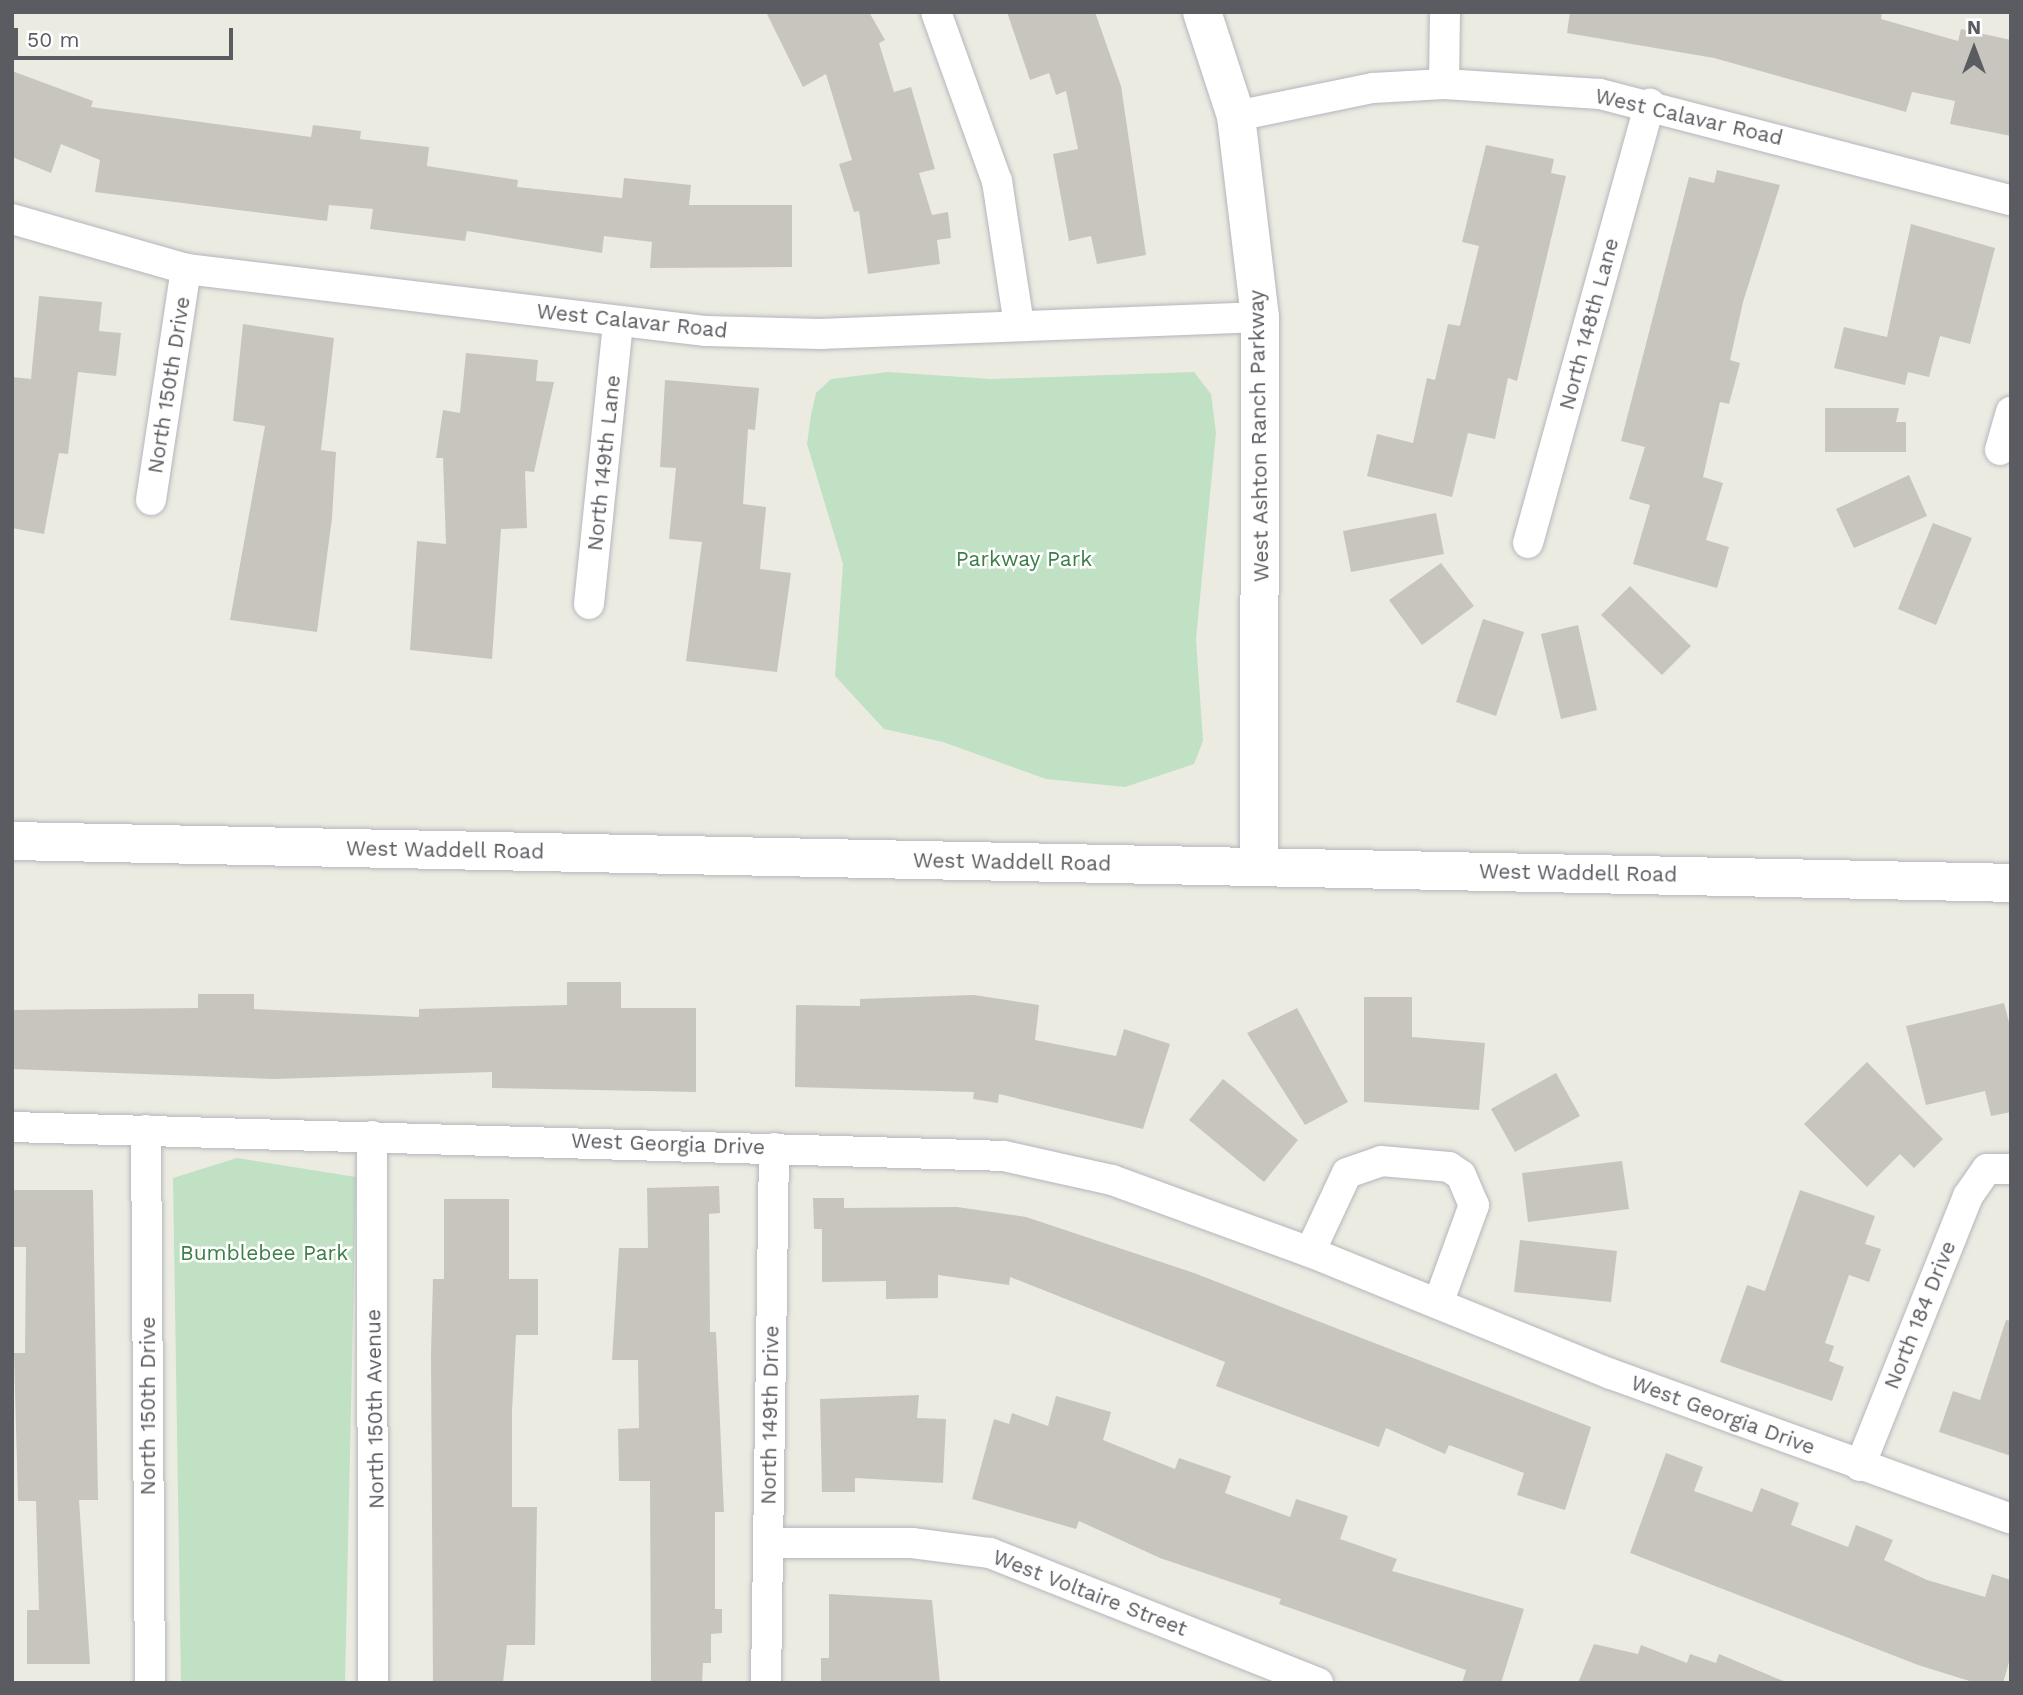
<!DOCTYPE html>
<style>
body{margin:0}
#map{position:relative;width:2023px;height:1695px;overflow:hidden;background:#ecebe2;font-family:"Work Sans",sans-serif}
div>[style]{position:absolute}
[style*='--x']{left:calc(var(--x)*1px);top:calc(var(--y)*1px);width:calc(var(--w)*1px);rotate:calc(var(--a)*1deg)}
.green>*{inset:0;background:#c0e1c4}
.building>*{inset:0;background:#c7c5be}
.roads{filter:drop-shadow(0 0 2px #b4b6bb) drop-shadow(0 0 2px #b4b6bb)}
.street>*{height:30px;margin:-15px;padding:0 15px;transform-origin:15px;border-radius:15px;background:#fff}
.secondary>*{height:38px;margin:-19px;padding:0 19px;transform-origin:19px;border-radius:19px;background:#fff}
span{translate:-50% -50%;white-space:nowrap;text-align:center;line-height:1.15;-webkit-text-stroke:5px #fff;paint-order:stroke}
.street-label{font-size:21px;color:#5a5c61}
.park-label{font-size:21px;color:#3c7e47}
.frame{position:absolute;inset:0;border:14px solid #5a5c61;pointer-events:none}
.north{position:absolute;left:1939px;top:14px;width:70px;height:70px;-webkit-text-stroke:5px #fff;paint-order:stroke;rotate:0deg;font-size:19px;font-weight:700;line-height:28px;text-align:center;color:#5a5c61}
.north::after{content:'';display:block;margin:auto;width:24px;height:32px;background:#5a5c61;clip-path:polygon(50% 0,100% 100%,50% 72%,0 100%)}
.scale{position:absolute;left:14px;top:28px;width:219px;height:32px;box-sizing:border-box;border:4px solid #5a5c61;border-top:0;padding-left:9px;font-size:21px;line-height:24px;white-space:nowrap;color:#5a5c61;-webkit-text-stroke:5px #fff;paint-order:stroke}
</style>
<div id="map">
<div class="green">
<div style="clip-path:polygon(888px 372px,991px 379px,1194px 372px,1211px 394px,1216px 433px,1196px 639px,1203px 741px,1194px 764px,1125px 787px,1046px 779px,943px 742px,884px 729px,835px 676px,843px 564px,807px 444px,811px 415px,816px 393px,831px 379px)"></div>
<div style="clip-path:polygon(237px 1158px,356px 1177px,345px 1683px,181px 1683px,173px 1178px)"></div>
</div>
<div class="building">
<div style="clip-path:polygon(766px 12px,869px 12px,885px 40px,879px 43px,894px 92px,911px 87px,935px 169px,919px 173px,932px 215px,948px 212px,951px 238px,937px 240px,940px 264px,868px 274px,859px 211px,854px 212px,839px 164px,852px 160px,826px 74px,803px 87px)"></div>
<div style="clip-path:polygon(1007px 12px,1095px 12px,1121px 86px,1146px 255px,1097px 264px,1091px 236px,1069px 241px,1053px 154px,1078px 149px,1066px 91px,1056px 95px,1049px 73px,1030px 80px)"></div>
<div style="clip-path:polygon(1570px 12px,1882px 12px,1881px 19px,1958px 41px,1961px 29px,2011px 40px,2011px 136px,1950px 124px,1955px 101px,1912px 92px,1906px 112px,1714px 58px,1567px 33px)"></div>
<div style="clip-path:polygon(12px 71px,93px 101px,91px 107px,311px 137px,313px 125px,361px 131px,360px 139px,429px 147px,427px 166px,518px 180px,517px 187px,622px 198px,624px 178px,691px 185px,689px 205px,792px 205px,792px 267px,650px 268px,652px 242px,604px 236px,602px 253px,467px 231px,465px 241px,370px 229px,373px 209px,329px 205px,327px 221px,95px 192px,100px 160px,61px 144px,51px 173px,12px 157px)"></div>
<div style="clip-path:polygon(1486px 145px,1554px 159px,1551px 173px,1566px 176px,1517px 381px,1508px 378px,1495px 439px,1468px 433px,1452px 497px,1367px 476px,1377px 434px,1413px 443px,1427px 378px,1435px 380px,1448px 324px,1460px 326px,1479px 246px,1462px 242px)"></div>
<div style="clip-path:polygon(1717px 170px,1780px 185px,1743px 302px,1730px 360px,1740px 363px,1729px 404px,1720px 402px,1703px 477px,1723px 483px,1706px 540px,1729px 547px,1717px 588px,1633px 564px,1650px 505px,1629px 499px,1645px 447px,1621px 441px,1689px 177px,1714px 183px)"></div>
<div style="clip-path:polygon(1911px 224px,1995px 248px,1970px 344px,1940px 336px,1929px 377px,1908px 372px,1905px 385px,1834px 368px,1844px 327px,1887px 337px)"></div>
<div style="clip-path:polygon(39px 296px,102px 302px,99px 331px,121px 333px,116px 376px,78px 372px,68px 454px,59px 453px,44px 534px,12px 528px,12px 377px,31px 379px)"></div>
<div style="clip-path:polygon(243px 324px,334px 338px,321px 450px,336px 452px,332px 518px,317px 632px,230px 620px,265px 426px,233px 421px)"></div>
<div style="clip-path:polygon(466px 353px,538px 360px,536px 381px,554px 382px,534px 472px,525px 471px,527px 528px,501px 529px,492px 659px,410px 650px,417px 541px,446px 544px,443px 458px,436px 458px,443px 410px,460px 413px)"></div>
<div style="clip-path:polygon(665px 380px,759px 388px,755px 430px,748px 429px,743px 504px,766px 507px,760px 569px,791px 573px,777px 672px,686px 661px,702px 542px,669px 539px,676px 468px,660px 467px)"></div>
<div style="clip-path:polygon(1825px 408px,1899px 408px,1896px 422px,1906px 422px,1906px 452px,1825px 452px)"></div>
<div style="clip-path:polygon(1909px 475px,1927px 516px,1854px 548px,1836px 509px)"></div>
<div style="clip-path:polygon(1436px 513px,1444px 554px,1351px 572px,1343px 531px)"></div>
<div style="clip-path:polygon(1933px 523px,1972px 538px,1936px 625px,1898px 609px)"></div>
<div style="clip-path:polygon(1441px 563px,1474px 606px,1422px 645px,1389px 600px)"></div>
<div style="clip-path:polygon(1630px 586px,1691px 646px,1662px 675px,1601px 615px)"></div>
<div style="clip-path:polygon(1483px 619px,1524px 632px,1496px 716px,1456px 702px)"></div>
<div style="clip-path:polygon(1578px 625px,1597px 710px,1561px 719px,1541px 634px)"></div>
<div style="clip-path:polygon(567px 982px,621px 982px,621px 1008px,696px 1008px,696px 1092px,492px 1088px,492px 1072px,273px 1079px,12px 1069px,12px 1010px,198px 1008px,198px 994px,254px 994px,254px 1009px,419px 1017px,419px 1009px,567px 1005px)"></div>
<div style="clip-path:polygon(974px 995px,1039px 1005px,1035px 1040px,1116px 1056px,1124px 1029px,1170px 1044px,1143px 1129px,999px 1094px,998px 1103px,973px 1099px,974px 1092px,795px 1087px,796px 1005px,860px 1006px,860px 999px)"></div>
<div style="clip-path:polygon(1364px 997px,1412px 997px,1412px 1037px,1485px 1043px,1479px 1110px,1364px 1102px)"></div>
<div style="clip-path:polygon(2004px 1003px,2011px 1030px,2011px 1112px,1991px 1116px,1985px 1091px,1926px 1105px,1906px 1026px)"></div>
<div style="clip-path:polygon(1297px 1008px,1348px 1102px,1305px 1125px,1247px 1033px)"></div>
<div style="clip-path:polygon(1867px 1062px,1943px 1139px,1914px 1168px,1900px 1154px,1867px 1187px,1804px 1124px)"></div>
<div style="clip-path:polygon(1556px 1073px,1580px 1116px,1515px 1152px,1491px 1109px)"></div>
<div style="clip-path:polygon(1223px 1079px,1298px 1140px,1264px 1182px,1189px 1120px)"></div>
<div style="clip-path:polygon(1622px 1161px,1629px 1209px,1528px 1222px,1522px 1173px)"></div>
<div style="clip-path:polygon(719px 1186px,720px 1213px,709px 1214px,710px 1332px,716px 1332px,724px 1512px,715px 1512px,715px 1609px,722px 1609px,722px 1633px,711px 1634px,711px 1663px,703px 1663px,702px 1683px,651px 1683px,650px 1481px,619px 1481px,618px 1429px,639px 1428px,638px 1360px,612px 1360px,619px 1248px,648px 1248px,647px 1188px)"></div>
<div style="clip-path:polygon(12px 1190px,93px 1190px,98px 1500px,79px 1500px,90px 1664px,27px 1664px,27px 1610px,39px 1610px,36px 1501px,18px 1501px,14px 1353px,25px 1353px,26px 1247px,12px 1247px)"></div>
<div style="clip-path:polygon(1800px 1190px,1875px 1216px,1865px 1244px,1881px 1249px,1869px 1282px,1849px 1275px,1825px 1343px,1834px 1346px,1829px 1361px,1844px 1367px,1832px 1401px,1720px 1362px,1747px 1285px,1765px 1291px)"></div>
<div style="clip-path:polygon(813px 1198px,844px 1198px,844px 1208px,957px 1207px,1026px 1217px,1194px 1273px,1591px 1427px,1565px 1510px,1517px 1495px,1524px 1473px,1449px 1445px,1445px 1454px,1386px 1428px,1379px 1447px,1216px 1386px,1225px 1362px,1010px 1277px,1009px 1285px,938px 1275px,938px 1298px,886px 1299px,886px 1281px,822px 1282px,822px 1229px,814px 1229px)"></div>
<div style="clip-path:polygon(444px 1199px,509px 1199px,509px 1279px,538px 1279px,538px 1335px,516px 1335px,512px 1411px,512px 1507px,537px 1507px,535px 1645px,507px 1645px,503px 1683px,433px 1683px,431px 1353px,433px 1279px,444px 1279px)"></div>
<div style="clip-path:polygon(1520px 1240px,1617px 1251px,1611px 1302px,1514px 1292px)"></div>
<div style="clip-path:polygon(2006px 1320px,2011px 1321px,2011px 1456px,1939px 1432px,1953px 1391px,1980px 1400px)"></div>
<div style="clip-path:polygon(919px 1395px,917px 1418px,946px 1419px,943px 1483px,855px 1478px,855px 1492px,822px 1492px,820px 1399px)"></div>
<div style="clip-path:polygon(1056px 1396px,1111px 1412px,1103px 1440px,1175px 1469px,1179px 1458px,1231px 1476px,1225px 1493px,1290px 1517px,1296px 1499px,1348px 1516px,1340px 1539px,1397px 1559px,1392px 1571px,1524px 1609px,1501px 1683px,1462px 1683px,1466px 1670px,1279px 1604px,1281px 1599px,1160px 1558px,1079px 1521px,1076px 1529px,972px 1499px,994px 1419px,1009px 1424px,1012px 1413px,1048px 1426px)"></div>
<div style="clip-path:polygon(1666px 1453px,1703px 1467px,1694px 1491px,1752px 1512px,1761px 1488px,1799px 1503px,1791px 1525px,1848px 1547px,1856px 1525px,1893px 1540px,1884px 1560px,1927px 1580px,1985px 1597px,1992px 1574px,2011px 1580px,2011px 1655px,2003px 1683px,1976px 1683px,1918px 1665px,1630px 1553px)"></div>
<div style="clip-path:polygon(829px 1594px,932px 1600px,940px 1683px,821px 1683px,821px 1658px,829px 1658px)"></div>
<div style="clip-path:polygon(1594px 1644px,1638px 1654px,1641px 1645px,1687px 1663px,1690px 1654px,1716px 1663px,1719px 1654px,1788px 1683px,1578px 1683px)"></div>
</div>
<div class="roads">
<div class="street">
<div style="--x:936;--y:12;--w:180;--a:70.2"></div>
<div style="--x:997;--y:181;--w:146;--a:81.3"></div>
<div style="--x:1444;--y:84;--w:72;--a:-89.2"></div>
<div style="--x:1236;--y:116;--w:140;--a:-11.6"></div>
<div style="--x:1373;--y:88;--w:71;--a:-3.2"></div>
<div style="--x:1444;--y:84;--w:156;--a:3.7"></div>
<div style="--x:1600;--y:94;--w:424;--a:14.5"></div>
<div style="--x:12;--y:219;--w:181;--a:16"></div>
<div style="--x:186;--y:269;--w:524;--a:6.8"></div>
<div style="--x:706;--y:331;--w:115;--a:1.5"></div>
<div style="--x:821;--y:334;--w:439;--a:-2.2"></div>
<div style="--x:2000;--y:450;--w:40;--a:-74"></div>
<div style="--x:151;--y:500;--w:234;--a:-81.4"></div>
<div style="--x:1528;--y:543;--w:456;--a:-74.5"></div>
<div style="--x:589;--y:604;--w:283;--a:-84.1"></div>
<div style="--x:12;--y:1127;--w:992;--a:1.67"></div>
<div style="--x:1004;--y:1156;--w:111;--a:12.5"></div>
<div style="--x:1112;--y:1180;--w:211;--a:20"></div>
<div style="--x:1310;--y:1252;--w:325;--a:22.1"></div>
<div style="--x:1611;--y:1374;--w:425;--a:19.9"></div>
<div style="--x:146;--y:1130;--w:553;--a:89.59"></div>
<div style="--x:372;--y:1136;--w:547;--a:89.9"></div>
<div style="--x:1310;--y:1252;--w:87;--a:-64.9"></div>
<div style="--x:1347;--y:1173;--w:36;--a:-19"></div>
<div style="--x:1381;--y:1161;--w:68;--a:5"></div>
<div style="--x:1449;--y:1167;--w:14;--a:34"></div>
<div style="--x:1461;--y:1175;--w:33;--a:67"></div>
<div style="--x:1474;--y:1205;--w:105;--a:110"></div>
<div style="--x:1860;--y:1466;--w:291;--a:-68.2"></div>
<div style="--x:1968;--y:1196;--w:33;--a:-55"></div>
<div style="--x:1987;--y:1169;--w:24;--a:0"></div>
<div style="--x:768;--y:1543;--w:144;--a:0"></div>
<div style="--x:912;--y:1543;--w:79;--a:7.3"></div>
<div style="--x:990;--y:1553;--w:353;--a:21.6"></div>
<div style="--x:766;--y:1683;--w:535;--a:-89.14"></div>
</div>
<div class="secondary">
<div style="--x:1202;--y:12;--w:109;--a:71.9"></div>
<div style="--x:1236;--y:116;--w:202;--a:83.2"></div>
<div style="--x:1260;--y:317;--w:549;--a:90.1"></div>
<div style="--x:12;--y:841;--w:1999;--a:1.2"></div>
</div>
</div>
<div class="street-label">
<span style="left:1689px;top:117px;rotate:13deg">West Calavar Road</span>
<span style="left:632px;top:321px;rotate:6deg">West Calavar Road</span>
<span style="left:1589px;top:324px;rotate:-75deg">North 148th Lane</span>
<span style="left:169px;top:385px;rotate:-81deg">North 150th Drive</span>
<span style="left:1259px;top:436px;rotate:-91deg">West Ashton Ranch Parkway</span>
<span style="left:604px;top:463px;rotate:-84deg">North 149th Lane</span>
<span style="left:445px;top:850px;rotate:1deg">West Waddell Road</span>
<span style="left:1012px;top:862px;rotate:1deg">West Waddell Road</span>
<span style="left:1578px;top:873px;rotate:1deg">West Waddell Road</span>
<span style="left:668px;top:1144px;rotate:2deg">West Georgia Drive</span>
<span style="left:1920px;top:1315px;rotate:-68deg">North 184 Drive</span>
<span style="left:148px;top:1406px;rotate:-90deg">North 150th Drive</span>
<span style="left:375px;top:1409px;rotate:-91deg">North 150th Avenue</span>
<span style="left:770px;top:1415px;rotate:-89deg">North 149th Drive</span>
<span style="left:1723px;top:1415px;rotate:20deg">West Georgia Drive</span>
<span style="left:1090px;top:1593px;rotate:21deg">West Voltaire Street</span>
</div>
<div class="park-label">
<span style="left:1024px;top:559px">Parkway Park</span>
<span style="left:264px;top:1253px">Bumblebee Park</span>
</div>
<div class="frame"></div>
<div class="north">N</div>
<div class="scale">50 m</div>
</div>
